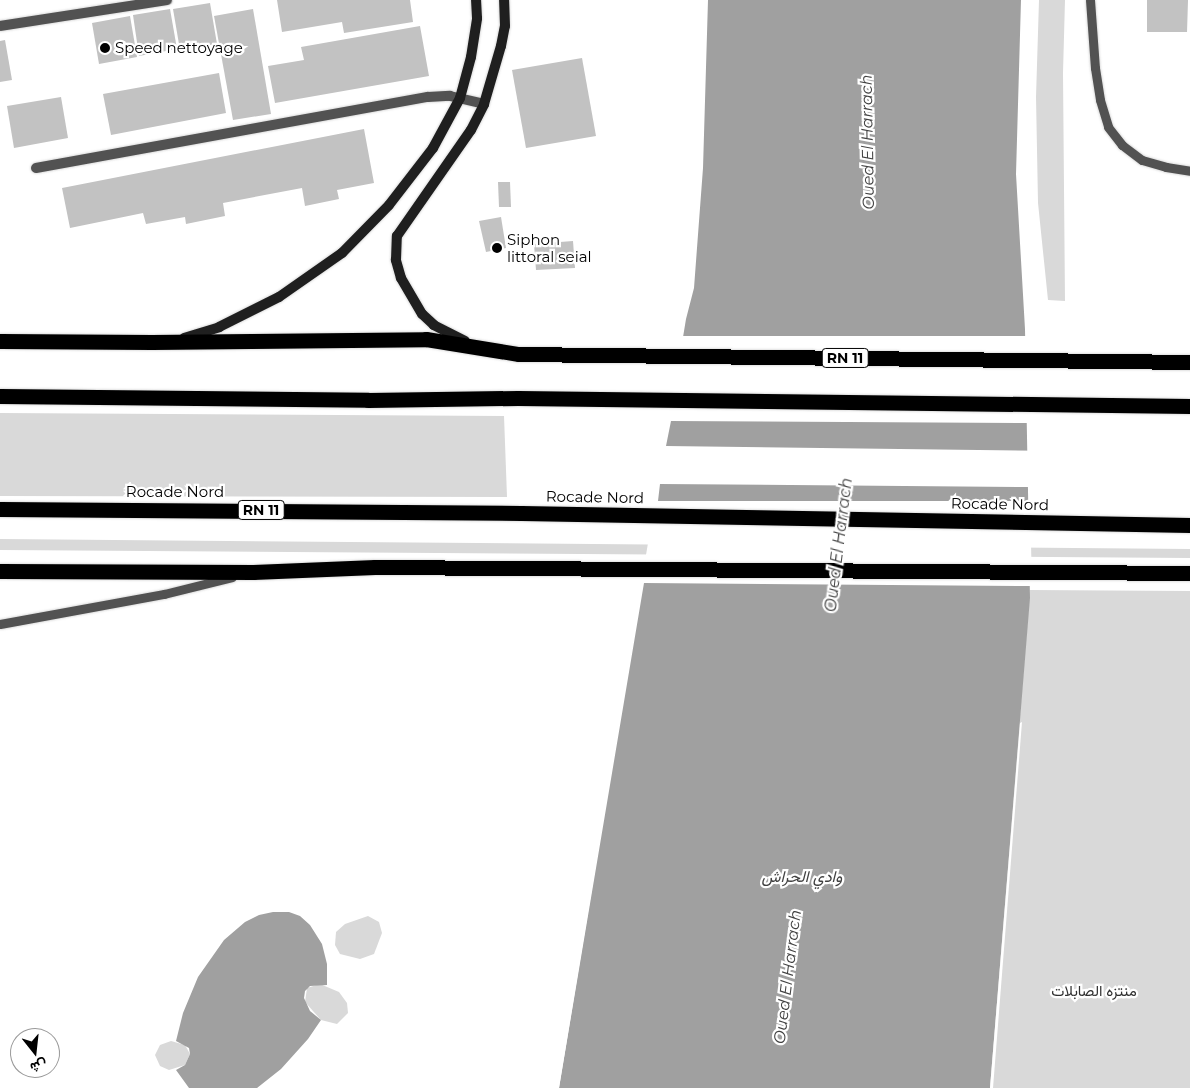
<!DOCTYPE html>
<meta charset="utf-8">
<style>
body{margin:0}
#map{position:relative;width:1190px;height:1088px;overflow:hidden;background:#fff;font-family:Montserrat,Vazirmatn,sans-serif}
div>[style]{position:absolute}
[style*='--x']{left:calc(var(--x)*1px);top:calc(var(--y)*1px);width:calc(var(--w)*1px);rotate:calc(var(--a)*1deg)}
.green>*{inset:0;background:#d9d9d9}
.water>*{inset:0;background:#a0a0a0}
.pier>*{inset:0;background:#fff}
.building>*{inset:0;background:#c2c2c2}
.roads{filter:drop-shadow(0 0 1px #dbdbdb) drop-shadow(0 0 1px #dbdbdb)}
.service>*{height:9px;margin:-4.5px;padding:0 4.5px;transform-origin:4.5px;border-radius:4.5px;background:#525252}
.minor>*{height:10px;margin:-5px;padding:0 5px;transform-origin:5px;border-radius:5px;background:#525252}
.secondary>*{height:10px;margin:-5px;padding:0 5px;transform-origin:5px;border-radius:5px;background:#1f1f1f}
.motorway>*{height:15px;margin:-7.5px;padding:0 7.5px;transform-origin:7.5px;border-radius:7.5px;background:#000}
.dots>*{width:14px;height:14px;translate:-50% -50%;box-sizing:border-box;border:2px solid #fff;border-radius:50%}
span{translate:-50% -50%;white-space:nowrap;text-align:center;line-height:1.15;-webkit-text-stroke:4.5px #fff;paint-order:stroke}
.shield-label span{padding:1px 4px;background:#fff;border:1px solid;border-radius:4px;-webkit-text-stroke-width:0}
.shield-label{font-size:14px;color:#000;font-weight:700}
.poi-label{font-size:15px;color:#000}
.left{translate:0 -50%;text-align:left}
.street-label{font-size:15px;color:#000}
.park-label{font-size:15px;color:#303030}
.water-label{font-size:16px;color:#414141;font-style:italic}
.north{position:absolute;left:10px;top:1028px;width:50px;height:50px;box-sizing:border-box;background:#fff;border:1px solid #999;border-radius:50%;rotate:164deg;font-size:14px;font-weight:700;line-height:20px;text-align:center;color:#000}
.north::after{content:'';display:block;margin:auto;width:18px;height:22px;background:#000;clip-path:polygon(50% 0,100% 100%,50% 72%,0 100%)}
</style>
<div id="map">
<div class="green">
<div style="clip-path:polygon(1039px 0,1065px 0,1063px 73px,1065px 301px,1048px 300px,1038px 203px,1036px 97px)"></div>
<div style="clip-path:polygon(0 413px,504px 416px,507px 497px,0 496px)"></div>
<div style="clip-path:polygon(0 539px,1190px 549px,1190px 558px,0 550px)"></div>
<div style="clip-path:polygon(1030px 590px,1190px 591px,1190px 1088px,990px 1088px)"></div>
<div style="clip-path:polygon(368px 916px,379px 922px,382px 933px,374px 954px,360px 959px,340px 954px,335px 945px,336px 932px,345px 924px)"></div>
<div style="clip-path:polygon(320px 984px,339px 992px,347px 1003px,348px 1013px,337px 1024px,321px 1020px,305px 1002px,307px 988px)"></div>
<div style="clip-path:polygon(171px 1041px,185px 1045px,190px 1054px,185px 1065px,169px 1070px,160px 1066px,155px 1055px,160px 1045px)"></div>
</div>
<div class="water">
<div style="clip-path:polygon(708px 0,1021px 0,1016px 174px,1025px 329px,1030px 598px,990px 1088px,559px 1088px,686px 319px,694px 288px,703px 168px)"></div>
<div style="clip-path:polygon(273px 912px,289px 912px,300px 916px,310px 925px,322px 944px,327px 964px,327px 985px,310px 986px,305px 991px,304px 998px,310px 1011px,321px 1020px,308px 1039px,281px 1069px,257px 1088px,189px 1088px,176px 1070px,185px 1065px,190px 1054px,189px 1048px,176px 1041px,183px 1013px,198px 977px,224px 940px,245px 922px,259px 915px)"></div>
</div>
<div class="pier">
<div style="clip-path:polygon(681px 336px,1027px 336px,1029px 423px,671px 421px,666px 446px,1065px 451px,1067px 454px,1066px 472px,1064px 474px,1030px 475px,1030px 487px,660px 484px,658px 501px,1030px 501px,1032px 586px,644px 583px,559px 1088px,556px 1088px,660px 472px,622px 471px,621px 448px,623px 446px,664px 447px)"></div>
<div style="clip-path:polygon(1022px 722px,993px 1088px,990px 1088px,1020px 723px)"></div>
</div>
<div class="building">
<div style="clip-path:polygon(277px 0,410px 0,413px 22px,344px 33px,342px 22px,282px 32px)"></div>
<div style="clip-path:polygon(1147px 0,1188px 0,1187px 32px,1147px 32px)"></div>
<div style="clip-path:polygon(210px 3px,217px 44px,180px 50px,173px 9px)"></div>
<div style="clip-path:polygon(170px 9px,177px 49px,139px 56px,133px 15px)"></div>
<div style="clip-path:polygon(253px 9px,271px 114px,233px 120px,214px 16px)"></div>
<div style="clip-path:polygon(130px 16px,137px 57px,99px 64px,92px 23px)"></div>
<div style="clip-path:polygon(420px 26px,429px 76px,275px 103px,268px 66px,304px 60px,301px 47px)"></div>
<div style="clip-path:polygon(5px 40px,12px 80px,0 82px,0 41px)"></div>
<div style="clip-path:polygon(582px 58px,596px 136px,526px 148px,512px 70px)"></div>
<div style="clip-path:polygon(219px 73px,226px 113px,111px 135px,103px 94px)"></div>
<div style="clip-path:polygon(61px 97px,68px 138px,14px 148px,7px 106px)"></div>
<div style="clip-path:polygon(364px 129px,374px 183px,337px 190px,339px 199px,305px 206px,302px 188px,223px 203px,225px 216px,186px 224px,185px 217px,146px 224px,143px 213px,70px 228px,62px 188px)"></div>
<div style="clip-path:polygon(498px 182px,510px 182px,511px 207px,499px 207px)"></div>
<div style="clip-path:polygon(501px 217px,506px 248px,486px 252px,479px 221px)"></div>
<div style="clip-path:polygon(573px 241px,575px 268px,536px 270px,534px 244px)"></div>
</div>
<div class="roads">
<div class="service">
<div style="--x:1090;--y:0;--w:68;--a:85.8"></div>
<div style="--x:1095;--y:68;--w:32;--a:81"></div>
<div style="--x:1100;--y:100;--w:28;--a:73"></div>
<div style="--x:1108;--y:127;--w:23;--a:52"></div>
<div style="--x:1122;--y:145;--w:25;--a:37"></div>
<div style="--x:1142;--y:160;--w:25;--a:16"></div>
<div style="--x:1166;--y:167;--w:24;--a:9"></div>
<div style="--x:0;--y:624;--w:167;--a:-10.4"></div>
<div style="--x:164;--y:594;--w:70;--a:-14"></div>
</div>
<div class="minor">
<div style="--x:0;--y:26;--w:169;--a:-8.8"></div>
<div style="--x:36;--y:168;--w:398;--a:-10.3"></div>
<div style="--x:428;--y:97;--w:22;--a:-3"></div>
<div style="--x:450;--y:96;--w:35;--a:13"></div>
</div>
<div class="secondary">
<div style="--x:184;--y:338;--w:37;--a:-17"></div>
<div style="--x:219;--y:327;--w:67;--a:-26.6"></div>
<div style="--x:279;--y:297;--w:77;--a:-34.9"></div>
<div style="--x:342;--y:253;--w:67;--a:-45.6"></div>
<div style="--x:389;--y:205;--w:72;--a:-52.3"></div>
<div style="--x:433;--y:148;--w:57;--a:-61.6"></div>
<div style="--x:460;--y:98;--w:42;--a:-75"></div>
<div style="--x:471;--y:57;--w:39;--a:-81"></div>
<div style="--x:477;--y:18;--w:18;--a:-93"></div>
<div style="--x:465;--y:341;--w:35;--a:-153"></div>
<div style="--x:434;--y:325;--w:16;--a:-137"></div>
<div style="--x:422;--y:314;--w:42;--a:-120.3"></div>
<div style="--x:401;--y:278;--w:19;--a:-106"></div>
<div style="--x:396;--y:260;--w:24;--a:-88"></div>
<div style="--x:397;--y:236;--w:129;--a:-55.1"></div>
<div style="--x:471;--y:130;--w:29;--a:-63"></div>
<div style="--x:484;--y:104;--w:60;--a:-73.7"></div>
<div style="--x:501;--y:46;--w:20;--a:-79"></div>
<div style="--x:505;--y:26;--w:26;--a:-92"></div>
</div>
<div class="motorway">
<div style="--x:0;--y:341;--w:152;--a:0.4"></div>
<div style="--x:152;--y:342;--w:274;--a:-0.6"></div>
<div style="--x:426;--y:339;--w:94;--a:9.2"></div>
<div style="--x:519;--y:354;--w:671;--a:0.68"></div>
<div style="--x:0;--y:396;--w:368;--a:0.6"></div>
<div style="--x:368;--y:400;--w:150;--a:-0.8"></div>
<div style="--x:518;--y:398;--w:672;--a:0.68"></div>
<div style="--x:0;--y:509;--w:521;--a:0.44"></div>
<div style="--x:521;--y:513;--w:669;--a:1.03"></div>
<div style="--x:0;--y:571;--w:253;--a:0.2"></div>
<div style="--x:253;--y:572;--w:122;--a:-2.3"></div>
<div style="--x:375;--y:567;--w:815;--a:0.42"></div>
</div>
</div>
<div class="dots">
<div style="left:105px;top:48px;background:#000"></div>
<div style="left:497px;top:248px;background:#000"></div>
</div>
<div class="shield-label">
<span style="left:845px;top:358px">RN 11</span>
<span style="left:261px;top:510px">RN 11</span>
</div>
<div class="poi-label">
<span class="left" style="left:115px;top:48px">Speed nettoyage</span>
<span class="left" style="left:507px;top:248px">Siphon<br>littoral seial</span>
</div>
<div class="street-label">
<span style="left:175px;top:492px">Rocade Nord</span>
<span style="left:595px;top:497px;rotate:1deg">Rocade Nord</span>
<span style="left:1000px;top:504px;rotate:1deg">Rocade Nord</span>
</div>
<div class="park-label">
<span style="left:1094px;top:991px">منتزه الصابلات</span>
</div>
<div class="water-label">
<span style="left:868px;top:142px;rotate:-91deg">Oued El Harrach</span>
<span style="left:839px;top:545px;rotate:-83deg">Oued El Harrach</span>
<span style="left:802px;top:877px">وادي الحراش</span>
<span style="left:788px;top:977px;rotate:-83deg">Oued El Harrach</span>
</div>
<div class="north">ش</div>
</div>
